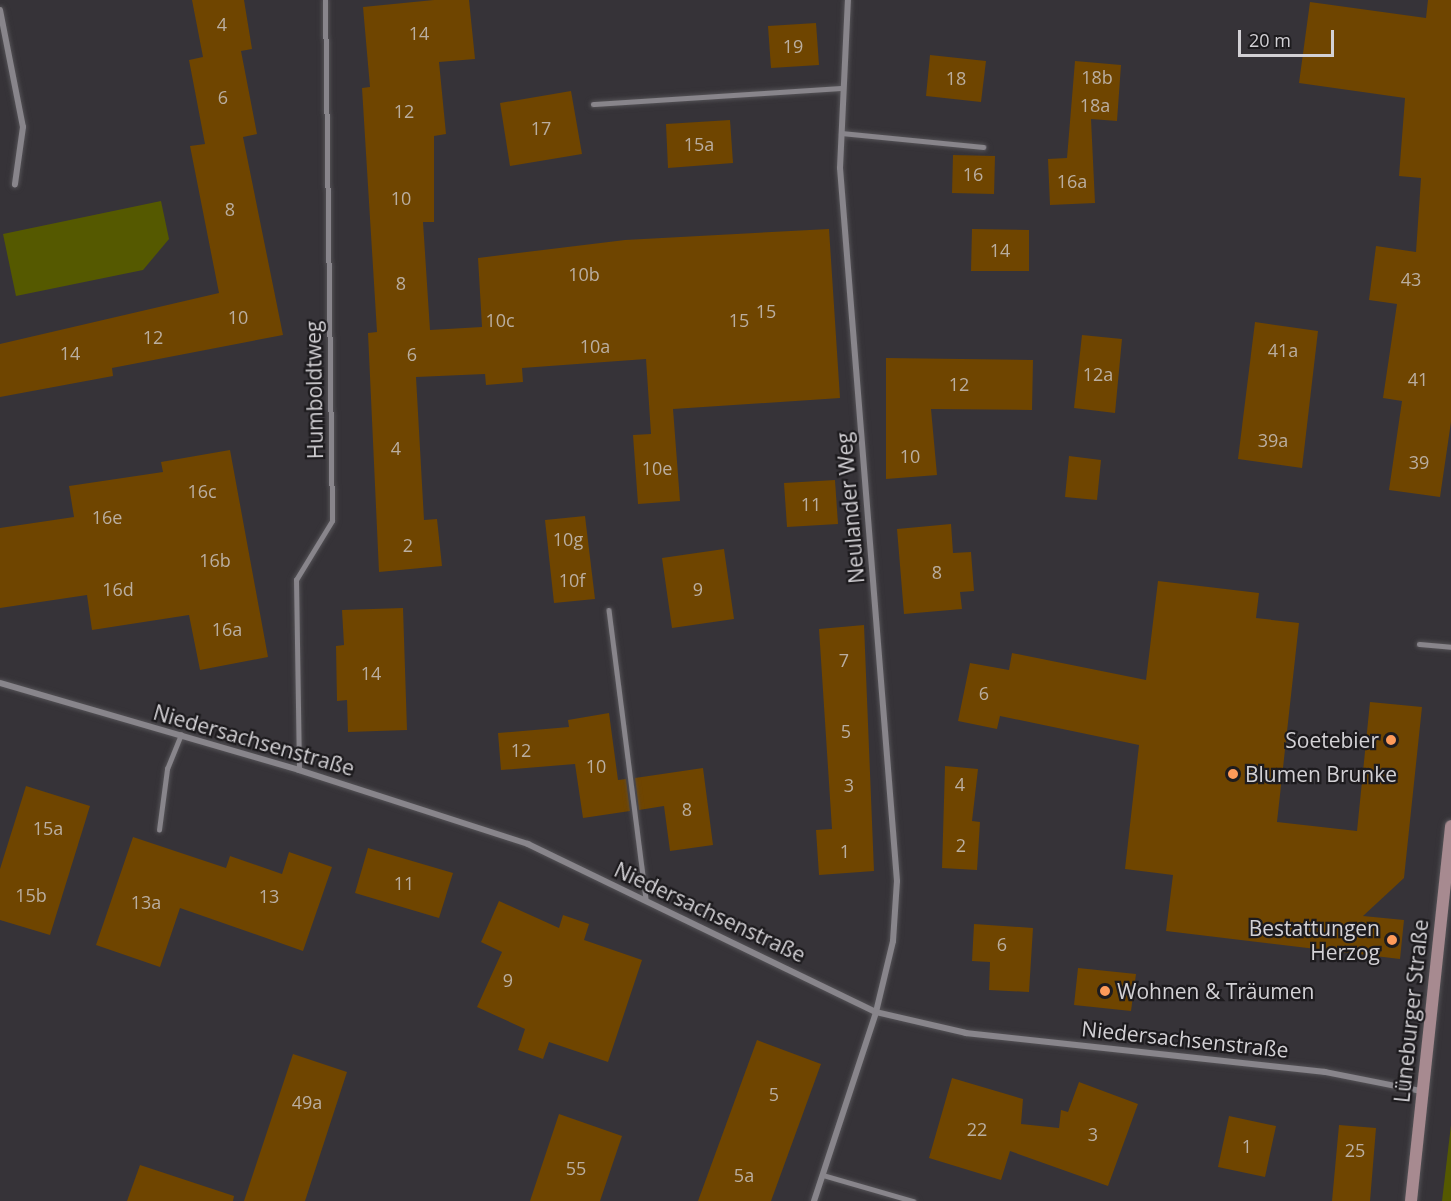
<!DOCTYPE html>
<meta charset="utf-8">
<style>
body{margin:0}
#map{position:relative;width:1451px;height:1201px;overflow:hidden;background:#363338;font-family:"Open Sans",sans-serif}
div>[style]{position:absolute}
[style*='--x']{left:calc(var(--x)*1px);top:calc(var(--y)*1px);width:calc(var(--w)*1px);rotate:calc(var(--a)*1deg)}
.green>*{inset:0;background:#555900}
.building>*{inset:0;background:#6f4500}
.roads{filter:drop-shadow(0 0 2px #545256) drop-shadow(0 0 2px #545256)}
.lane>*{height:4.5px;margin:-2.25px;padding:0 2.25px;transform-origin:2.25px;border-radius:2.25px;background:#88858b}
.street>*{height:6px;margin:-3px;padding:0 3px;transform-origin:3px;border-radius:3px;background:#88858b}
.secondary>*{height:12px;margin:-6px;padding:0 6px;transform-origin:6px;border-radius:6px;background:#a78a90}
.dots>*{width:16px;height:16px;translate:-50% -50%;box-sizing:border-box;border:3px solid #1d1b1e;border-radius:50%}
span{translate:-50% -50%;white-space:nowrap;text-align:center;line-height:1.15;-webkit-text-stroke:4.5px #1d1b1e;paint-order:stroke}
.number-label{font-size:18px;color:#baaea0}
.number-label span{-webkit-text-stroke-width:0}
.street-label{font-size:21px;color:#d3d1d5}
.poi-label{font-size:21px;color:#d3d1d5}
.right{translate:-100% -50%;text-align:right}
.left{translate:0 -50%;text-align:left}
.scale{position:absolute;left:1238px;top:30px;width:96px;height:27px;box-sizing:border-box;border:3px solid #d3d1d5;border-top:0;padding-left:8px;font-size:18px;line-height:21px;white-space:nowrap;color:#d3d1d5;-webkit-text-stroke:4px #1d1b1e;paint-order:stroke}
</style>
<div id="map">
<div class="green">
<div style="clip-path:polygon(161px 201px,169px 239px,143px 270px,16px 296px,3px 234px)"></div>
<div style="clip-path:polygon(1451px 1125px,1451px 1201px,1442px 1201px)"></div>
</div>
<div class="building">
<div style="clip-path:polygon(192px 0,244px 0,252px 49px,241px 51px,257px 134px,243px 137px,283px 335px,112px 368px,113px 376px,0 397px,0 344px,219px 293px,190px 146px,205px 144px,189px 60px,203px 57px)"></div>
<div style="clip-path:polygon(434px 0,469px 0,475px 59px,439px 62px,446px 134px,434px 136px,434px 222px,423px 222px,430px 330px,482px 327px,478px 258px,625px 240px,829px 229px,840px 398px,673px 409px,680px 501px,638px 504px,633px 435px,651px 434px,646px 359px,522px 368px,523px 382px,486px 385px,485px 374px,416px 377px,424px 520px,437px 519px,442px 566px,379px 572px,368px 333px,377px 332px,362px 88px,370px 87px,363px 7px)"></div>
<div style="clip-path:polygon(1428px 0,1451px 0,1451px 422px,1440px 497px,1389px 490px,1402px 401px,1383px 398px,1397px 304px,1369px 300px,1376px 246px,1416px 252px,1421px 178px,1399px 176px,1405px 98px,1299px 83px,1310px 2px,1426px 18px)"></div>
<div style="clip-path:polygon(816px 23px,819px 65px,771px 68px,768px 26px)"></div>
<div style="clip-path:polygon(930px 55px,986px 61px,981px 102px,926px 96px)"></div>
<div style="clip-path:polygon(1075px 61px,1121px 65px,1117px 121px,1091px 119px,1095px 203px,1050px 205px,1048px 159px,1067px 158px)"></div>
<div style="clip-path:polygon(571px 91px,582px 154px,510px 166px,500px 103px)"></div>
<div style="clip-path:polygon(730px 120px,733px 163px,668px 168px,666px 124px)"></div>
<div style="clip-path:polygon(953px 155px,995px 156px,994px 194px,952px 193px)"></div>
<div style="clip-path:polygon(972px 229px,1029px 230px,1029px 271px,971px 271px)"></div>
<div style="clip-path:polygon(1255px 322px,1318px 331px,1302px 468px,1238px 459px)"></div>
<div style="clip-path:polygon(1082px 335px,1122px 339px,1115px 413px,1074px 408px)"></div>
<div style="clip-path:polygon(886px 358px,1033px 360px,1032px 410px,931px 409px,937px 475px,886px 479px)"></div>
<div style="clip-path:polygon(230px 450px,268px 657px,200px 670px,189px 615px,92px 630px,87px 595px,0 608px,0 528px,74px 517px,69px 486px,163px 472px,161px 462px)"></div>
<div style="clip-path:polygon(1069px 456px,1101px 460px,1097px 500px,1065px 497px)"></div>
<div style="clip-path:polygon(835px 480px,838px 524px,787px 527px,784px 483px)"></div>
<div style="clip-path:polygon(585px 516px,595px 599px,554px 603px,545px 520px)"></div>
<div style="clip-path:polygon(951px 524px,953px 553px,971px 552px,974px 591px,960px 592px,962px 609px,904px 614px,897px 529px)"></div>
<div style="clip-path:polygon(724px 549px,734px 619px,672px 628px,662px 558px)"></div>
<div style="clip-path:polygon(1158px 581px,1259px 593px,1256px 618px,1299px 623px,1277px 822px,1357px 831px,1370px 702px,1422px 707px,1404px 878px,1363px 916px,1404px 920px,1400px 959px,1166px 931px,1173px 875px,1125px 869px,1139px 745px,1000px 716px,997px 729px,958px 721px,970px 663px,1009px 670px,1012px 653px,1146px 680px)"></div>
<div style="clip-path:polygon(403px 608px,407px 730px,348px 732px,347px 700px,337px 701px,336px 646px,344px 645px,342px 610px)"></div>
<div style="clip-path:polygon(864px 625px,874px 871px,819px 875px,816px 830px,832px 829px,819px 629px)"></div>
<div style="clip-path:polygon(609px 713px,618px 780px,626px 779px,630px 811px,583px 818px,575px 764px,501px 770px,498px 733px,569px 727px,568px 720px)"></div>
<div style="clip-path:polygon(945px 766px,978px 769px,972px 821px,980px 822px,977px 870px,942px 868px)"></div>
<div style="clip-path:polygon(703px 768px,713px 845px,670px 851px,664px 806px,639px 810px,635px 778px)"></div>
<div style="clip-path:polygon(26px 786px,90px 806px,50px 935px,0 920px,0 869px)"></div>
<div style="clip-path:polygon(133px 837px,226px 868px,230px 856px,282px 874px,289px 852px,332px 867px,303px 951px,180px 908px,160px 967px,96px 945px)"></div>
<div style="clip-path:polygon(368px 848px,453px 873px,439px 918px,355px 893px)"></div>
<div style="clip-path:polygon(499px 901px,559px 928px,563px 915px,589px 924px,584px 940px,642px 960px,608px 1062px,549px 1042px,543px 1059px,518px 1050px,525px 1029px,477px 1007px,502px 952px,481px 942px)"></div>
<div style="clip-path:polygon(974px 924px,1033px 928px,1029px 992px,989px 990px,990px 962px,972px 961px)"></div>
<div style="clip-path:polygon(1078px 968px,1136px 974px,1131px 1011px,1074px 1005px)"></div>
<div style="clip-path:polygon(757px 1040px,821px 1064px,771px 1201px,698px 1201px)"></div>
<div style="clip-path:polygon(293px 1054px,347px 1072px,305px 1201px,244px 1201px)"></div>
<div style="clip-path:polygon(952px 1078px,1023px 1099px,1021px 1124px,1059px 1128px,1061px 1110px,1068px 1112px,1079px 1082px,1138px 1104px,1108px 1186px,1010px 1151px,1001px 1180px,929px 1158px)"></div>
<div style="clip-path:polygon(559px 1114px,622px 1136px,600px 1201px,530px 1201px)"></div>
<div style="clip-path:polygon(1229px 1116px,1276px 1126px,1265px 1177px,1218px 1167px)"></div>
<div style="clip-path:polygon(1339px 1125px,1376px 1128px,1370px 1201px,1332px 1201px)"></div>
<div style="clip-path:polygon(140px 1165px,234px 1196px,233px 1201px,127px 1201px)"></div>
</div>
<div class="roads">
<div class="lane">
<div style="--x:593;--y:104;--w:250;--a:-3.7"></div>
<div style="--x:841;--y:133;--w:143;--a:5.6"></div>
<div style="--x:609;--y:610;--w:291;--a:82.7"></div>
<div style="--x:1419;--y:644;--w:32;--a:5"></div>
<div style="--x:299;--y:770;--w:190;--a:-90.9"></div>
<div style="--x:296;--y:580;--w:69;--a:-58.6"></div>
<div style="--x:332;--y:521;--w:521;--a:-90.77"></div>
<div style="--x:159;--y:830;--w:62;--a:-82.5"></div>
<div style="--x:167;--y:769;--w:37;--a:-68"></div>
<div style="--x:823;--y:1175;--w:94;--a:16.1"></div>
</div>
<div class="street">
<div style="--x:0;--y:10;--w:119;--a:78.9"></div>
<div style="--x:23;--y:127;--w:58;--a:98"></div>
<div style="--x:0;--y:683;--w:311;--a:16.2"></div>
<div style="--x:299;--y:770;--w:241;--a:17.9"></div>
<div style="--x:528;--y:844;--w:386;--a:25.8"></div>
<div style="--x:876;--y:1012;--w:92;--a:13.1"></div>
<div style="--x:966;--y:1033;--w:361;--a:6.2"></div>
<div style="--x:1325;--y:1072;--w:98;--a:11.2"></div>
<div style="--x:814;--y:1201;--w:199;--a:-71.8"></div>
<div style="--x:876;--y:1012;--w:73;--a:-76.5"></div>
<div style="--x:893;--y:941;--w:60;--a:-86.2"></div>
<div style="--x:897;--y:881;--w:715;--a:-94.57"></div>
<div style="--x:840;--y:168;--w:168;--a:-87.3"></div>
</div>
<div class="secondary">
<div style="--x:1411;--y:1201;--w:377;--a:-83.9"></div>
</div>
</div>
<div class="dots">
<div style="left:1391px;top:740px;background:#ff9b5a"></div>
<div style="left:1233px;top:774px;background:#ff9b5a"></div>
<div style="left:1392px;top:940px;background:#ff9b5a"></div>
<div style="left:1105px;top:991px;background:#ff9b5a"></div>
</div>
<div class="number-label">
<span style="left:222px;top:24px">4</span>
<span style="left:419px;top:33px">14</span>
<span style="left:793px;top:46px">19</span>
<span style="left:1097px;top:77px">18b</span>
<span style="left:956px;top:78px">18</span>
<span style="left:223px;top:97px">6</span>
<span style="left:1095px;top:105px">18a</span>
<span style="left:404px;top:111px">12</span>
<span style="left:541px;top:128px">17</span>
<span style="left:699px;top:144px">15a</span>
<span style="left:973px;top:174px">16</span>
<span style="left:1072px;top:181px">16a</span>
<span style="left:401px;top:198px">10</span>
<span style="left:230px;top:209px">8</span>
<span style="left:1000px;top:250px">14</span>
<span style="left:584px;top:274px">10b</span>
<span style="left:1411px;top:279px">43</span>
<span style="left:401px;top:283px">8</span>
<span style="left:766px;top:311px">15</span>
<span style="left:238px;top:317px">10</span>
<span style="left:500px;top:320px">10c</span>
<span style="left:739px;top:320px">15</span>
<span style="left:153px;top:337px">12</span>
<span style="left:595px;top:346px">10a</span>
<span style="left:1283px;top:350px">41a</span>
<span style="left:70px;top:353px">14</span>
<span style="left:412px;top:354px">6</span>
<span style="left:1098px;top:374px">12a</span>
<span style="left:1418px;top:379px">41</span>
<span style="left:959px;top:384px">12</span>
<span style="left:1273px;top:440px">39a</span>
<span style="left:396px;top:448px">4</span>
<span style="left:910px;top:456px">10</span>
<span style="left:1419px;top:462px">39</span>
<span style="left:657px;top:468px">10e</span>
<span style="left:202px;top:491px">16c</span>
<span style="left:811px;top:504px">11</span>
<span style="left:107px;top:517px">16e</span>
<span style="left:568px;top:539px">10g</span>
<span style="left:408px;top:545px">2</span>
<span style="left:215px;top:560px">16b</span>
<span style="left:937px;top:572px">8</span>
<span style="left:572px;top:580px">10f</span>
<span style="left:118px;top:589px">16d</span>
<span style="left:698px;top:589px">9</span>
<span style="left:227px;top:629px">16a</span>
<span style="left:844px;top:660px">7</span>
<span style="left:371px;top:673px">14</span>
<span style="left:984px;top:693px">6</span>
<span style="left:846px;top:731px">5</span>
<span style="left:521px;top:750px">12</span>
<span style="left:596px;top:766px">10</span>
<span style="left:960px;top:784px">4</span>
<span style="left:849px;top:785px">3</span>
<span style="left:687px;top:809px">8</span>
<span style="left:48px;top:828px">15a</span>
<span style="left:961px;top:845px">2</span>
<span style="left:845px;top:851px">1</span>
<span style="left:404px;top:883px">11</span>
<span style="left:31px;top:895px">15b</span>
<span style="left:269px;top:896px">13</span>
<span style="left:146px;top:902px">13a</span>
<span style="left:1002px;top:944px">6</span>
<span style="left:508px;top:980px">9</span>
<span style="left:774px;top:1094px">5</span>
<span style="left:307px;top:1102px">49a</span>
<span style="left:977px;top:1129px">22</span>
<span style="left:1093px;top:1134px">3</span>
<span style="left:1247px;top:1146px">1</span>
<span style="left:1355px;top:1150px">25</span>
<span style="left:576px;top:1168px">55</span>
<span style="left:744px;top:1175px">5a</span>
</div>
<div class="street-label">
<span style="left:314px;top:390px;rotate:-91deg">Humboldtweg</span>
<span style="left:850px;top:508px;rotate:-95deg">Neulander Weg</span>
<span style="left:254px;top:740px;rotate:16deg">Niedersachsenstraße</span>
<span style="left:710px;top:912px;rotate:25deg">Niedersachsenstraße</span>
<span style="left:1411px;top:1011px;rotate:-84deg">Lüneburger Straße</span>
<span style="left:1185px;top:1039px;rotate:6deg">Niedersachsenstraße</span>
</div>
<div class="poi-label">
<span class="right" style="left:1379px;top:740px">Soetebier</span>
<span class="left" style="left:1245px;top:774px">Blumen Brunke</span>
<span class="right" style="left:1380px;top:940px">Bestattungen<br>Herzog</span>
<span class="left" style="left:1117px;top:991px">Wohnen &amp; Träumen</span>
</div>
<div class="scale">20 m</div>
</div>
